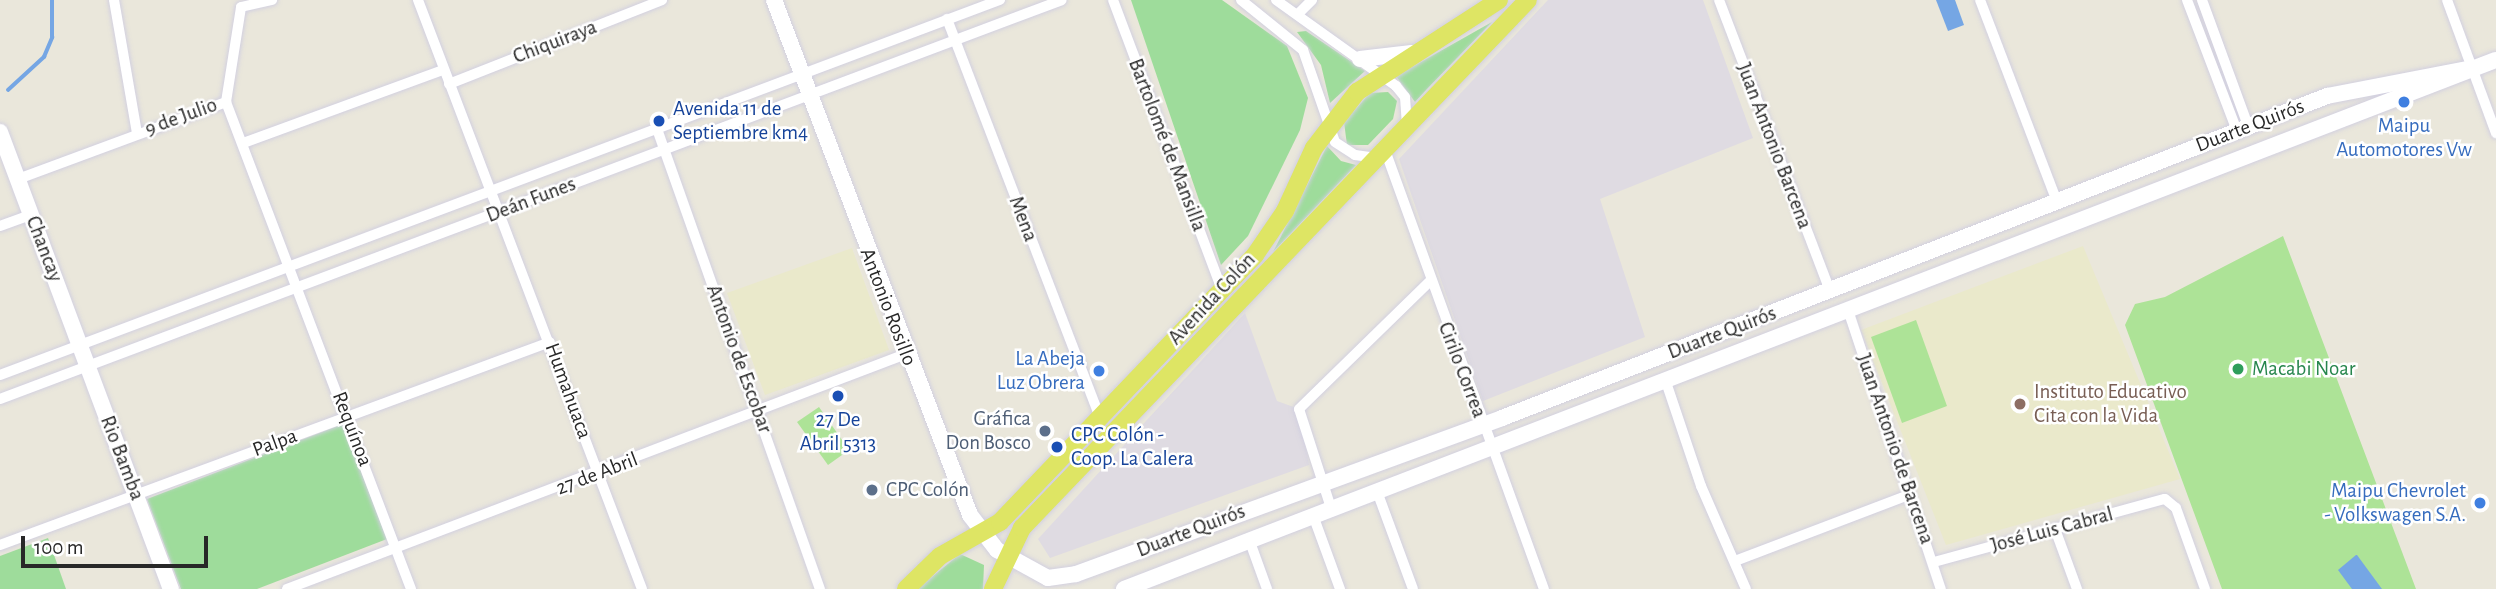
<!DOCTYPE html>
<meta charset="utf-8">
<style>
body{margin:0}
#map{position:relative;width:2496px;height:589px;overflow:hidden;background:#eae7db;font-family:"Alegreya Sans",sans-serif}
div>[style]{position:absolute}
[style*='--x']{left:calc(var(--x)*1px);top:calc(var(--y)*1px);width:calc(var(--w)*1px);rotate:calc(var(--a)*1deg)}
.industrial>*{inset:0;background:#dfdbe2}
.education>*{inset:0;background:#eae9cb}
.green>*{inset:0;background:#9edc9b}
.pitch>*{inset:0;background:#ade397}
.water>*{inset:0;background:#75a6e4}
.stream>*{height:3.5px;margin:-1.75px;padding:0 1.75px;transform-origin:1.75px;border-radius:1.75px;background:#75a6e4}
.roads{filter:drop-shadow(0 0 2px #d2d0e0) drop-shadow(0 0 2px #d2d0e0)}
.street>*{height:10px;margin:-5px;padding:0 5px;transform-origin:5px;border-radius:5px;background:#fff}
.secondary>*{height:16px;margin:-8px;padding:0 8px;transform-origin:8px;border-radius:8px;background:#fff}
.primary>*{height:18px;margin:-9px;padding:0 9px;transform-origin:9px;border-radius:9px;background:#dee564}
.dots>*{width:19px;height:19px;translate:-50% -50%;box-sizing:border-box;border:4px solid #fff;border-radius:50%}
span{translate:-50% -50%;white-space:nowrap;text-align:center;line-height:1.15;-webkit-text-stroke:5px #fff;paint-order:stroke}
.street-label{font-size:21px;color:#282828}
.transit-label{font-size:21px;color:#164399}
.left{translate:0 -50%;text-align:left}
.shop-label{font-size:21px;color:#366cbe}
.right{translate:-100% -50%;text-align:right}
.leisure-label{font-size:21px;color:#27864d}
.education-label{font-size:21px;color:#785e54}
.service-label{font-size:21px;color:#4e5e75}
.scale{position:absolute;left:21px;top:536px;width:187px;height:32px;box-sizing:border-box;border:4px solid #282828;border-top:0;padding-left:9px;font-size:21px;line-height:24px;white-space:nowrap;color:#282828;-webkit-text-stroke:5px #fff;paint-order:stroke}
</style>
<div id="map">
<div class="industrial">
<div style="clip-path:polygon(1548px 0,1703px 0,1753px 138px,1600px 199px,1645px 337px,1483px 401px,1399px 159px)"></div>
<div style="clip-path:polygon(1245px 313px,1277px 401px,1299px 409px,1309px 465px,1050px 558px,1038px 539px)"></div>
</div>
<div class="education">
<div style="clip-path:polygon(2083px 246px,2180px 479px,1946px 545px,1861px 330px)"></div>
<div style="clip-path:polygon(852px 248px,889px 350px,765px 395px,727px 293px)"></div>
</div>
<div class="green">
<div style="clip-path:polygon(1131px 0,1222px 0,1287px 46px,1308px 98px,1300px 130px,1248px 236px,1221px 265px)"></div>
<div style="clip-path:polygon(1492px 22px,1427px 89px,1415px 102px,1396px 76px)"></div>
<div style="clip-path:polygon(1306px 31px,1365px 71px,1330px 103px,1321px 65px,1297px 32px)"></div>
<div style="clip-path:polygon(1388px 92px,1397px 101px,1393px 119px,1368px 145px,1347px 145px,1344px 122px,1370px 93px)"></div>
<div style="clip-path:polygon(1327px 146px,1341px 161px,1356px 165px,1273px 252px)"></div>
<div style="clip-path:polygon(343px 424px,387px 539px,257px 589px,181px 589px,147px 499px)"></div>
<div style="clip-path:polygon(48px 538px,66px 589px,0 589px,0 556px)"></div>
<div style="clip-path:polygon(960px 554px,984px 565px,983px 589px,917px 589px)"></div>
</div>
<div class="pitch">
<div style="clip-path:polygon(2283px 236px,2416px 589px,2222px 589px,2125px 325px,2135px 304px,2165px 297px)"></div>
<div style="clip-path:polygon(1916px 320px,1947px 406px,1902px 423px,1871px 337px)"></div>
<div style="clip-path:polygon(819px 407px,849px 450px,828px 465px,797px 422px)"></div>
</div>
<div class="water">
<div style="clip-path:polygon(1936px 0,1955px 0,1964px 25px,1948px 31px)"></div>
<div style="clip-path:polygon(2356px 555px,2357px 555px,2382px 589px,2352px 589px,2338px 570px)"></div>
</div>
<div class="stream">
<div style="--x:8;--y:90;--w:49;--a:-42.5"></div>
<div style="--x:44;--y:57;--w:21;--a:-67"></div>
<div style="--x:52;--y:38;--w:38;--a:-90"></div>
</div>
<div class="roads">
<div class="street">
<div style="--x:114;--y:0;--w:135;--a:80.2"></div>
<div style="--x:418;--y:0;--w:630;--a:69.18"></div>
<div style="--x:1113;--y:0;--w:310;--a:69.4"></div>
<div style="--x:1241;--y:0;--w:80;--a:38.9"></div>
<div style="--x:1303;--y:50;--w:97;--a:70.8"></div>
<div style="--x:1335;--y:142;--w:24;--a:33"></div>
<div style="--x:1355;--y:155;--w:22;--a:8"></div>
<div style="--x:1276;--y:0;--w:148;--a:35.6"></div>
<div style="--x:1396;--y:86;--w:14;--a:51"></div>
<div style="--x:1405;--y:97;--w:27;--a:86"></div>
<div style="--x:1719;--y:0;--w:311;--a:69.1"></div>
<div style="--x:1980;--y:0;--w:216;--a:69.1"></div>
<div style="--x:2187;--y:0;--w:140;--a:69.1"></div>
<div style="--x:2202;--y:0;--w:134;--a:69.9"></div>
<div style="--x:2447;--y:0;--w:142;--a:69.8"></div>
<div style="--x:1298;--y:14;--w:20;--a:-45"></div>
<div style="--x:947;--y:19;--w:427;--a:69"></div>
<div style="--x:449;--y:84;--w:229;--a:-21.5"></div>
<div style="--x:226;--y:102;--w:521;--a:69.2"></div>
<div style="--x:657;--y:129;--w:488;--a:70.5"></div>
<div style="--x:246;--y:142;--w:210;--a:-20.1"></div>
<div style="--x:1385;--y:150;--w:467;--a:70.1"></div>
<div style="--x:18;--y:179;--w:222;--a:-20.3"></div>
<div style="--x:226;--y:102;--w:96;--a:-81"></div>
<div style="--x:241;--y:7;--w:32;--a:-13"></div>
<div style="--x:0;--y:226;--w:33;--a:-20"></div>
<div style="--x:1848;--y:310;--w:294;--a:71.6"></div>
<div style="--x:0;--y:375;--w:1068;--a:-20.56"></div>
<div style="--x:1666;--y:382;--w:110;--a:71.4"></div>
<div style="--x:1701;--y:486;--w:112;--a:66.4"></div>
<div style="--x:0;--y:399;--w:1134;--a:-20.59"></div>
<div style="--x:1378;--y:494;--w:101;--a:69.8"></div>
<div style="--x:1332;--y:511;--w:107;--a:-107.9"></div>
<div style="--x:1299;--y:409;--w:182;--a:-44.3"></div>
<div style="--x:1314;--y:518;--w:76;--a:69.9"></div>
<div style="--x:2055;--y:529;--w:64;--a:69.9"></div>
<div style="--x:1250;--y:542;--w:50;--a:70.1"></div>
<div style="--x:0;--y:545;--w:586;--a:-20.26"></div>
<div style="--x:1735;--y:561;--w:186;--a:-20.8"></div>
<div style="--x:1934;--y:562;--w:239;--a:-15.3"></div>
<div style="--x:2165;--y:499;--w:14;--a:39"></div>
<div style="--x:2176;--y:508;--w:86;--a:70.3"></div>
<div style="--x:287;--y:589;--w:662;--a:-20.79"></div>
</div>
<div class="secondary">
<div style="--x:774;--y:0;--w:551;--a:69.16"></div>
<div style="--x:970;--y:515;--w:44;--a:52.4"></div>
<div style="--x:997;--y:550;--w:58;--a:28.8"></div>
<div style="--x:1048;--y:578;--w:28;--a:-8"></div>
<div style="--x:1076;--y:574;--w:454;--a:-20.1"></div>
<div style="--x:1502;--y:418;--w:886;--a:-21.32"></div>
<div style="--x:2327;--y:96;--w:149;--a:-10.9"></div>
<div style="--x:1360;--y:59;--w:52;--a:-6.6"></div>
<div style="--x:0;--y:132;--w:488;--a:69.5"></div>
<div style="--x:1124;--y:589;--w:1470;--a:-21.09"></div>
</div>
<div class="primary">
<div style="--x:906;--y:589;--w:47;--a:-44.1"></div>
<div style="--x:940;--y:556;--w:69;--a:-29.5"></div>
<div style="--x:1000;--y:522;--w:369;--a:-46.3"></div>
<div style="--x:1255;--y:255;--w:53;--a:-55.7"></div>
<div style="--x:1285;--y:211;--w:69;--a:-65.3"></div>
<div style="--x:1314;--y:148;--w:71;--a:-52.5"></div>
<div style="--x:1357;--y:92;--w:169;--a:-32.9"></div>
<div style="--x:993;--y:589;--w:68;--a:-64.6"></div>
<div style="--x:1022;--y:528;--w:731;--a:-46.22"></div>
</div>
</div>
<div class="dots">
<div style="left:2404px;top:102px;background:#3f7fe0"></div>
<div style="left:659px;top:121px;background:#1a4fb4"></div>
<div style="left:2238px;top:369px;background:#2e9e5b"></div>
<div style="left:1099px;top:371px;background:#3f7fe0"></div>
<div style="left:838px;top:396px;background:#1a4fb4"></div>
<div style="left:2020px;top:404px;background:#8d6e63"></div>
<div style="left:1045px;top:431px;background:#5c6f8a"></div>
<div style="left:1057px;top:447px;background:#1a4fb4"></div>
<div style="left:872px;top:490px;background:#5c6f8a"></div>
<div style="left:2480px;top:503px;background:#3f7fe0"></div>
</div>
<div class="street-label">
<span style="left:555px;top:42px;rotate:-21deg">Chiquiraya</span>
<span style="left:181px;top:117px;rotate:-20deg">9 de Julio</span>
<span style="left:2250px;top:126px;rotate:-21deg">Duarte Quirós</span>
<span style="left:1167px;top:145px;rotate:69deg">Bartolomé de Mansilla</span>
<span style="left:1774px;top:146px;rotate:69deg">Juan Antonio Barcena</span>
<span style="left:531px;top:200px;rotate:-21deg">Deán Funes</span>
<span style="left:1023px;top:219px;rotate:69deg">Mena</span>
<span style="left:44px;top:249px;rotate:69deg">Chancay</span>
<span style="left:1212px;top:299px;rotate:-47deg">Avenida Colón</span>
<span style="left:888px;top:307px;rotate:69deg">Antonio Rosillo</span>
<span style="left:1722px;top:333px;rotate:-21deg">Duarte Quirós</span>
<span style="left:739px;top:359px;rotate:70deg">Antonio de Escobar</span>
<span style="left:1462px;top:370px;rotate:69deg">Cirilo Correa</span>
<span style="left:568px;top:391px;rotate:70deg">Humahuaca</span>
<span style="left:352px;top:429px;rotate:69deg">Requínoa</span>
<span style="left:275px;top:443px;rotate:-20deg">Palpa</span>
<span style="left:1895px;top:449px;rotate:71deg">Juan Antonio de Barcena</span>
<span style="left:122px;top:458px;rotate:69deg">Rio Bamba</span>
<span style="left:597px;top:474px;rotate:-21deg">27 de Abril</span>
<span style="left:2052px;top:530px;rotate:-15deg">José Luis Cabral</span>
<span style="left:1191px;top:531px;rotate:-21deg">Duarte Quirós</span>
</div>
<div class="transit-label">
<span class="left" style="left:673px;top:121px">Avenida 11 de<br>Septiembre km4</span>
<span style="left:838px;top:432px">27 De<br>Abril 5313</span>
<span class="left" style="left:1071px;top:447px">CPC Colón -<br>Coop. La Calera</span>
</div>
<div class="shop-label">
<span style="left:2404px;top:138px">Maipu<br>Automotores Vw</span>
<span class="right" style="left:1085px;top:371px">La Abeja<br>Luz Obrera</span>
<span class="right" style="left:2466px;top:503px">Maipu Chevrolet<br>- Volkswagen S.A.</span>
</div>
<div class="leisure-label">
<span class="left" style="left:2252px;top:369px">Macabi Noar</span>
</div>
<div class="education-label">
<span class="left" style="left:2034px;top:404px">Instituto Educativo<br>Cita con la Vida</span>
</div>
<div class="service-label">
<span class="right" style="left:1031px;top:431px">Gráfica<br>Don Bosco</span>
<span class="left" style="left:886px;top:490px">CPC Colón</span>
</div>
<div class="scale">100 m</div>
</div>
